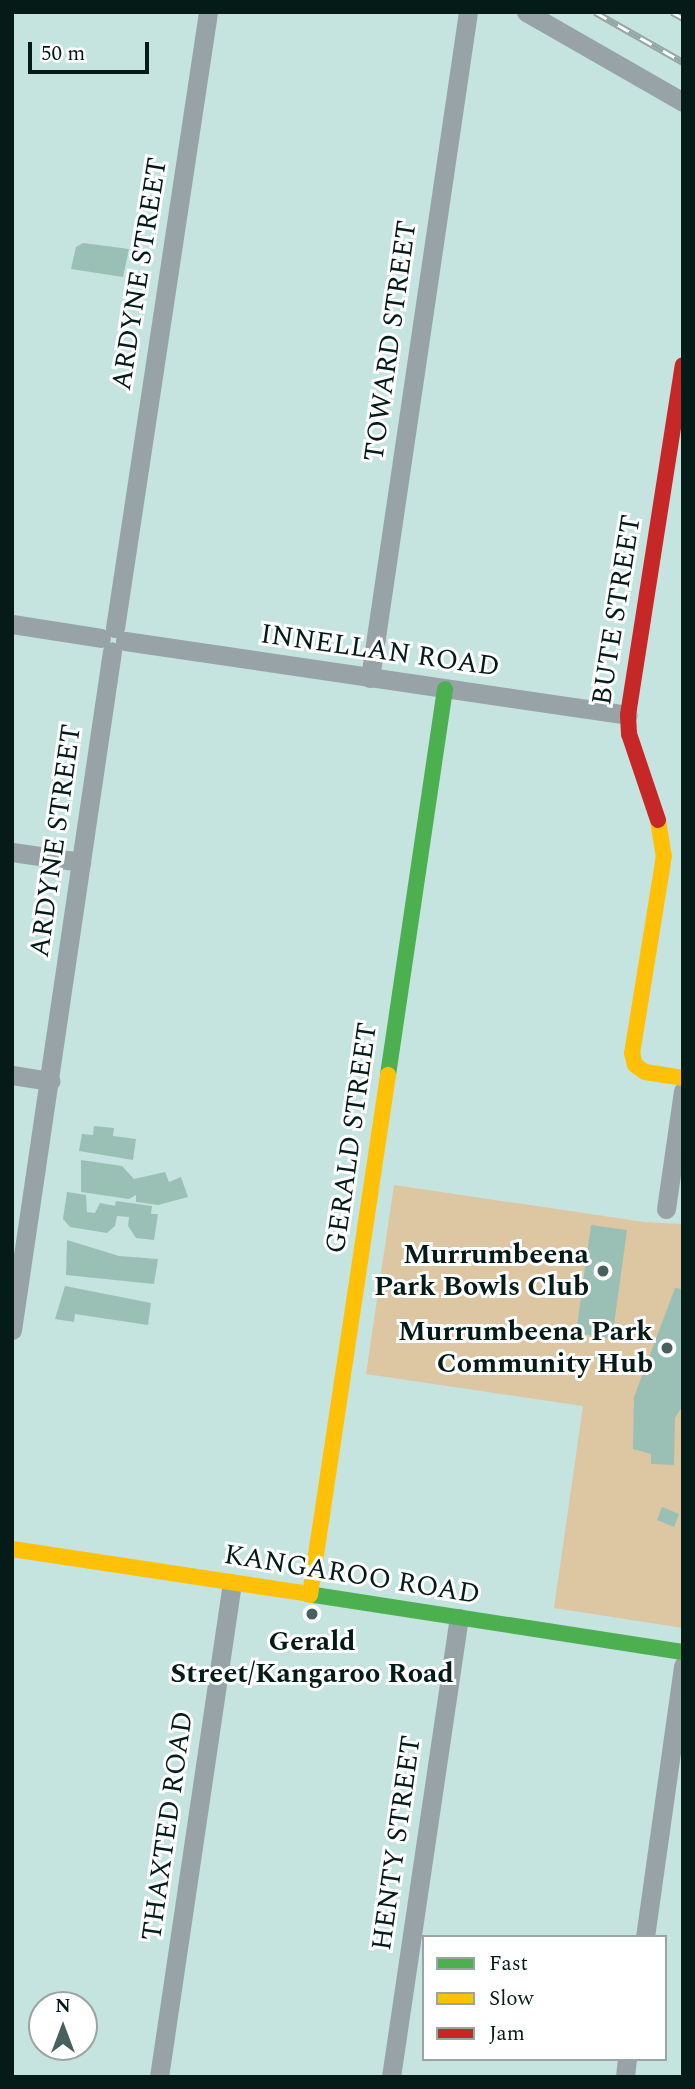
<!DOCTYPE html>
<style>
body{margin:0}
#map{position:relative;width:695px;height:2089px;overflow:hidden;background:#c5e3df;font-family:Spectral,serif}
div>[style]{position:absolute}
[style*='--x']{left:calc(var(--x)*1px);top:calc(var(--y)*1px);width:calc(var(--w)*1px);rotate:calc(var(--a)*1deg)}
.green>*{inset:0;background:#dcc7a2}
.building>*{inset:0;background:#9ac0b5}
.street>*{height:19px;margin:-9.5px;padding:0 9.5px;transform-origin:9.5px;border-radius:9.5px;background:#97a3a6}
.fast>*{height:16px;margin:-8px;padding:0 8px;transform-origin:8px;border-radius:8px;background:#4caf50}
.slow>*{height:16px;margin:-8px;padding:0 8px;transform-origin:8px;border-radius:8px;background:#ffc107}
.jam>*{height:16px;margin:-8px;padding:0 8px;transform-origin:8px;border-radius:8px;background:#c62828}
.rail>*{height:7px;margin-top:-3.5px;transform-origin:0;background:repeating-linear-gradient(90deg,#fff 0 13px,#94a7a5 0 26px);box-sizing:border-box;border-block:2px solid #94a7a5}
.dots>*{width:19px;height:19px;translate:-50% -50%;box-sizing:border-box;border:4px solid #fff;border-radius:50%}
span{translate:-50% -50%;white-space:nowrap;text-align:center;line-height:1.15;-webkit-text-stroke:6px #fff;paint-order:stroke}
.street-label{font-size:28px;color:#051b18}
.poi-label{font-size:28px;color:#051b18;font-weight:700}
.right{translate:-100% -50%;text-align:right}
.frame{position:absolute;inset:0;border:14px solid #051b18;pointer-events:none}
.legend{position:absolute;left:422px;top:1935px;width:245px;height:126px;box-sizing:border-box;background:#fff;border:2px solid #9ba4a3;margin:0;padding:9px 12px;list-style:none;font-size:21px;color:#051b18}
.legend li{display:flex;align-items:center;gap:14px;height:35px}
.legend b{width:35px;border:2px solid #9ba4a3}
.north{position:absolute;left:28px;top:1991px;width:70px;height:70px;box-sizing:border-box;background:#fff;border:2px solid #9ba4a3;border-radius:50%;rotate:0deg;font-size:19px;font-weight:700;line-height:28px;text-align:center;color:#051b18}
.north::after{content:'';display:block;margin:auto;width:24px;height:32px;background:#48615e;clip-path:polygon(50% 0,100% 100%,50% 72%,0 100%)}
.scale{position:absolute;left:28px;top:42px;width:121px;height:32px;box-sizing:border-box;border:4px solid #051b18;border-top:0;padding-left:9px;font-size:21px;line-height:24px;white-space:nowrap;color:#051b18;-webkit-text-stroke:5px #fff;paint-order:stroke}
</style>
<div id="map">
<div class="green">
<div style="clip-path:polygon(394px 1185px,644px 1222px,681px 1224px,683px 1214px,683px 1628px,554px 1608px,583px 1406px,366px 1374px)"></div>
</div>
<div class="building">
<div style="clip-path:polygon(83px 243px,129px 249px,123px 277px,71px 269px,76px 247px)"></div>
<div style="clip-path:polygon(94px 1126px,114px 1128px,113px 1136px,136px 1139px,133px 1160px,79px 1151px,82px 1134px,93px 1135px)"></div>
<div style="clip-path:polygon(81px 1160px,122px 1166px,134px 1179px,165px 1172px,169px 1182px,181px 1177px,188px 1197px,158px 1205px,136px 1202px,136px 1195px,129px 1199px,81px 1192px)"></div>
<div style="clip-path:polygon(67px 1192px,86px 1195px,87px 1212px,95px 1213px,100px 1203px,115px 1206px,116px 1201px,152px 1206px,151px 1214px,158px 1214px,154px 1240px,136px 1238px,128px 1226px,129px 1217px,117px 1216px,115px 1226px,107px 1233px,70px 1227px,63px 1219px)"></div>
<div style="clip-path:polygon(591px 1225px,627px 1230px,612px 1339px,576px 1333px)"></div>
<div style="clip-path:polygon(67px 1240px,119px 1256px,158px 1259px,154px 1284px,66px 1275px)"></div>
<div style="clip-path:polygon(65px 1286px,151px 1303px,148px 1325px,75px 1314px,74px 1322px,55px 1319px)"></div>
<div style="clip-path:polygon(675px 1288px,683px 1289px,683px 1405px,675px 1418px,674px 1465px,651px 1464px,651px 1454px,633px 1449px,634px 1397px)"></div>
<div style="clip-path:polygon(662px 1507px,679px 1514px,674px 1527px,657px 1520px)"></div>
</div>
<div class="street">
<div style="--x:526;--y:12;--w:181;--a:29.8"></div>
<div style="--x:12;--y:624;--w:90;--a:8.9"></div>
<div style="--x:115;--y:628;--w:623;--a:-81.41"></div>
<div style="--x:125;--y:641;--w:508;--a:8.37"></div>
<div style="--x:370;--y:678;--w:673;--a:-81.63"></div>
<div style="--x:12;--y:852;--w:70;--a:8.2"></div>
<div style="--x:12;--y:1075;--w:39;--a:9"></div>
<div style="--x:666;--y:1209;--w:119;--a:-81.8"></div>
<div style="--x:12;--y:1330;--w:686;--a:-81.62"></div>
<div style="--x:645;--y:1937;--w:274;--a:-82"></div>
<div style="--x:159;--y:2077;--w:499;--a:-81.6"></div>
<div style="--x:391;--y:2077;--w:464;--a:-81.6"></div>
<div style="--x:625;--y:2077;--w:18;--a:-84"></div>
</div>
<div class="fast">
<div style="--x:388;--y:1075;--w:390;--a:-81.6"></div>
<div style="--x:308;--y:1594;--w:379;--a:8.8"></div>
</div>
<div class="slow">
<div style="--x:658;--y:820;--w:36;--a:81"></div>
<div style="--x:664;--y:856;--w:200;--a:99.2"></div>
<div style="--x:632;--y:1053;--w:12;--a:76"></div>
<div style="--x:635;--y:1065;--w:12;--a:35"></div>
<div style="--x:645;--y:1072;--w:38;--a:9"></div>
<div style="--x:12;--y:1549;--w:299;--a:8.6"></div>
<div style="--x:310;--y:1595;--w:526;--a:-81.47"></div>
</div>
<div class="jam">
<div style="--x:658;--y:820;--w:91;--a:-108.6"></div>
<div style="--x:629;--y:734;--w:19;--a:-93"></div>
<div style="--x:628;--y:715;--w:354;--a:-81.1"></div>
</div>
<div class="rail">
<div style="--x:595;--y:12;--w:101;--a:29.6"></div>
<div style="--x:672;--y:12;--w:13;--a:29"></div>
</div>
<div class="dots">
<div style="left:603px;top:1271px;background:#48615e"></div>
<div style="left:667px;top:1348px;background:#48615e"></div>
<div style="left:312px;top:1614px;background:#48615e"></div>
</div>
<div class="street-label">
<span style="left:140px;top:274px;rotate:-81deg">ARDYNE STREET</span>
<span style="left:391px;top:341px;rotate:-82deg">TOWARD STREET</span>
<span style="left:617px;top:610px;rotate:-81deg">BUTE STREET</span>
<span style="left:380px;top:651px;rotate:8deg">INNELLAN ROAD</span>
<span style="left:56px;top:841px;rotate:-82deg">ARDYNE STREET</span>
<span style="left:352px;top:1138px;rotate:-82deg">GERALD STREET</span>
<span style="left:352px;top:1575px;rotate:9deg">KANGAROO ROAD</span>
<span style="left:168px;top:1826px;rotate:-82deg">THAXTED ROAD</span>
<span style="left:397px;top:1843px;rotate:-82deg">HENTY STREET</span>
</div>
<div class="poi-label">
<span class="right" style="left:589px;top:1271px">Murrumbeena<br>Park Bowls Club</span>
<span class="right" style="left:653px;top:1348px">Murrumbeena Park<br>Community Hub</span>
<span style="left:312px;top:1658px">Gerald<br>Street/Kangaroo Road</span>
</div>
<div class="frame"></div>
<ul class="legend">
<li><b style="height:9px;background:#4caf50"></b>Fast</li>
<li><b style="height:9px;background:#ffc107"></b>Slow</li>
<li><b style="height:9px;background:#c62828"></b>Jam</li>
</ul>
<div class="north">N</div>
<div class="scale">50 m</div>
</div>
